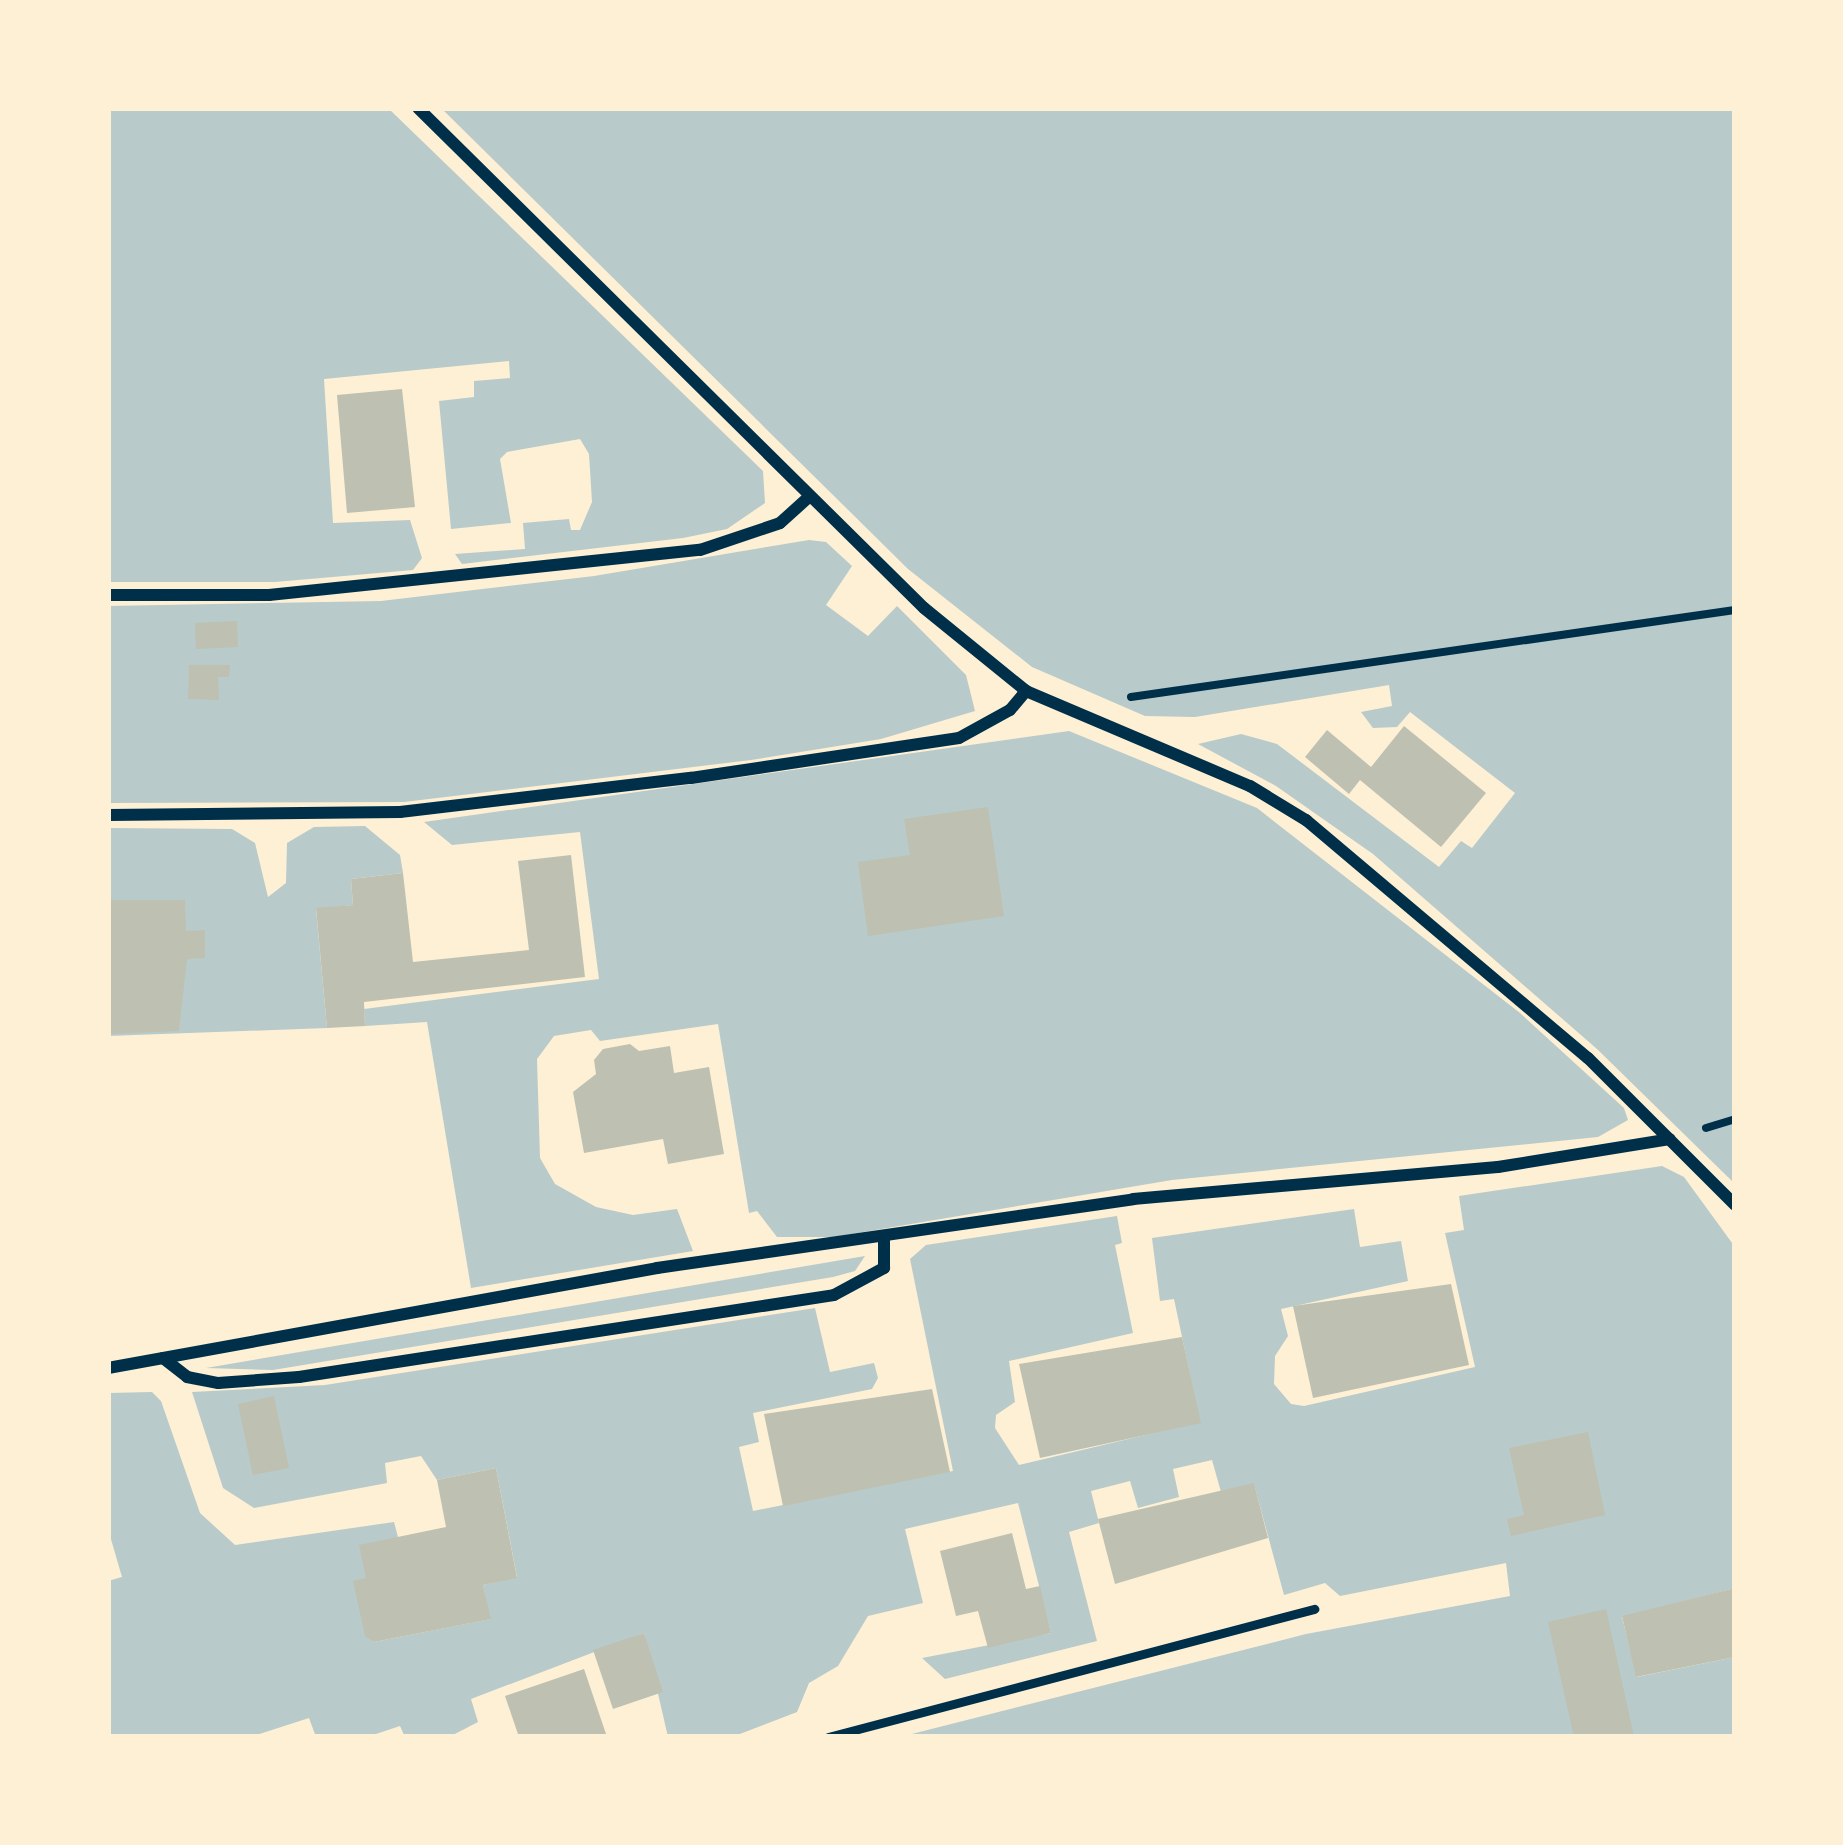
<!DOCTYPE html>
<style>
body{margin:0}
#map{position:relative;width:1843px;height:1845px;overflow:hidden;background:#fdf0d5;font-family:Roboto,sans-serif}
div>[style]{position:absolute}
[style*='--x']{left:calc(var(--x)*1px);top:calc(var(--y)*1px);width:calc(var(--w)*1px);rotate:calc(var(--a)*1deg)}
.green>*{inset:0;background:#b9caca}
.building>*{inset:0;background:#bec0b2}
.path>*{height:8px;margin:-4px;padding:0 4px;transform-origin:4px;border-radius:4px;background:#003049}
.service>*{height:9px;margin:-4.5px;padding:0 4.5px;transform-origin:4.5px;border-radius:4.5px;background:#003049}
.minor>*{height:12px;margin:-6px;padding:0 6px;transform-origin:6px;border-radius:6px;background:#003049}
span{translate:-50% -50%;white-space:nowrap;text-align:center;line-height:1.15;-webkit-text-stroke:12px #fdf0d5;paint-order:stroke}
.frame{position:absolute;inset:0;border:111px solid #fdf0d5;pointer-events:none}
</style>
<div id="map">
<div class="green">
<div style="clip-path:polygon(108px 108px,388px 108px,763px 471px,765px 503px,727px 529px,683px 538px,462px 564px,455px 554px,525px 549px,523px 523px,569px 519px,571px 530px,580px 530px,592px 502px,589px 454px,580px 439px,507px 452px,500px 459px,511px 523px,451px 529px,439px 401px,474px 397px,474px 381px,510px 378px,509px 361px,324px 379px,333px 523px,410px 520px,422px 558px,413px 570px,275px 582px,108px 582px)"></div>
<div style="clip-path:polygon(441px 108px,1735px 108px,1735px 1184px,1597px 1049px,1373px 854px,1276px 786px,1198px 744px,1241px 734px,1277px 744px,1439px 867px,1461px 841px,1472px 848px,1515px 793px,1410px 712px,1397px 727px,1373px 728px,1361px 712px,1392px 706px,1389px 685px,1195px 717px,1145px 716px,1032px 667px,908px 569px)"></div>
<div style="clip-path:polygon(809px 540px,826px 542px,852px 566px,826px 605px,868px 636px,897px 606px,966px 675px,975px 711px,881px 739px,751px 760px,404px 802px,108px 803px,108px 606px,381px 601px,594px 576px)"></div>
<div style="clip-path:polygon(1069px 731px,1257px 808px,1520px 1013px,1624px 1108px,1628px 1120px,1598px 1137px,1172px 1180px,834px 1237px,777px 1237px,757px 1211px,749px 1213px,718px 1024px,600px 1041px,591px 1030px,554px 1036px,537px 1059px,540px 1158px,555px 1184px,596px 1207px,633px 1215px,677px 1209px,693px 1251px,471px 1288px,427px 1022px,365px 1026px,364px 1009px,599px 979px,580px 832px,452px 845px,424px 822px)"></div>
<div style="clip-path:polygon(365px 826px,400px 855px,403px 873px,351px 879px,353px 905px,316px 909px,327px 1028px,108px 1036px,108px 828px,232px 829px,255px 843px,268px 897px,286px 883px,287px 843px,314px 827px)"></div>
<div style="clip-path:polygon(1662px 1166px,1684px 1177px,1735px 1247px,1735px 1588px,1622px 1617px,1637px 1677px,1735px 1657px,1735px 1737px,900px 1737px,1306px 1634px,1510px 1596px,1506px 1563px,1340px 1596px,1325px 1583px,1284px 1595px,1254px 1484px,1221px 1492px,1212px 1460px,1173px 1469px,1179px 1497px,1138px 1508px,1130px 1481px,1091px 1491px,1099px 1523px,1069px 1532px,1097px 1641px,945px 1679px,922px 1658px,1051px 1633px,1018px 1503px,905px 1529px,923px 1603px,868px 1616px,838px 1666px,809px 1683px,797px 1712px,732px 1737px,668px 1737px,644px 1633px,471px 1699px,478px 1722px,449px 1737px,405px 1737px,400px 1726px,367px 1737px,316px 1737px,309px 1718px,250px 1737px,108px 1737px,108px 1581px,122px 1577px,108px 1529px,108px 1393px,152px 1392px,161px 1401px,200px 1513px,235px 1545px,394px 1522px,398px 1537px,366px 1578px,365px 1635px,374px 1642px,490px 1619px,483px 1585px,517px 1577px,496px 1468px,437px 1480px,421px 1456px,385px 1463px,387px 1483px,254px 1508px,223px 1488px,192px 1392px,325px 1385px,815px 1308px,830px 1372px,874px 1363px,878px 1378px,872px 1389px,753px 1413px,759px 1442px,739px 1447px,753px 1511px,953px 1471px,910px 1259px,926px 1245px,1117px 1216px,1122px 1243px,1115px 1245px,1133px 1333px,1009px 1361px,1015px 1402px,996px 1415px,995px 1428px,1019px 1465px,1200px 1422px,1174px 1299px,1160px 1301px,1152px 1238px,1354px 1209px,1360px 1247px,1401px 1241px,1408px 1281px,1281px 1309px,1288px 1336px,1275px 1356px,1274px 1384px,1291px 1404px,1304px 1406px,1475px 1367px,1445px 1233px,1464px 1230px,1459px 1196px)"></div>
<div style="clip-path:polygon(865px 1256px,855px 1271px,833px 1277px,273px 1370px,206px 1368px)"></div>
</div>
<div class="building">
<div style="clip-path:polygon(402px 389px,415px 507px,347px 513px,337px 395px)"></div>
<div style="clip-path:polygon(237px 621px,238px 647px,196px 649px,195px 623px)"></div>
<div style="clip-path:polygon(189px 665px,230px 665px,229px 677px,218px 677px,219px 700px,188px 699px)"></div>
<div style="clip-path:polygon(1404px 726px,1486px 793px,1441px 847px,1360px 780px,1349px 794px,1305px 757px,1327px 730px,1371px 767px)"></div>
<div style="clip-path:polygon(988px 807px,1004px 916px,868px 936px,858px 862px,910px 855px,904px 819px)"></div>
<div style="clip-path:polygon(571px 855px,585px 977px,364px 1002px,365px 1026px,327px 1028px,316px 908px,353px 905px,351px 879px,403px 873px,413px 962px,529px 950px,518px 861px)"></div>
<div style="clip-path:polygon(108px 900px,185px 900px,186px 931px,205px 930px,205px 958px,187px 959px,179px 1031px,109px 1034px)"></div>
<div style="clip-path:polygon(630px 1044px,639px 1051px,670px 1046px,674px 1073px,709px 1067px,724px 1154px,668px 1164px,663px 1139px,584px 1153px,573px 1092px,596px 1074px,594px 1060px,603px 1049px)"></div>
<div style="clip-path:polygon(1451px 1284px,1469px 1365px,1313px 1398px,1293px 1306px)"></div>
<div style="clip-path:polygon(1182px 1337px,1201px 1423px,1040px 1458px,1019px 1364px)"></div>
<div style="clip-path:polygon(932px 1389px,950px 1472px,783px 1506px,764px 1414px)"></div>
<div style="clip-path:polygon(274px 1396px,289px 1468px,253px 1475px,238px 1404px)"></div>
<div style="clip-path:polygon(1588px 1432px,1605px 1515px,1511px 1536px,1507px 1519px,1524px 1515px,1509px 1448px)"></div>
<div style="clip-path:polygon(496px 1468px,517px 1578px,483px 1585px,491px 1619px,374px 1642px,365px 1636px,353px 1581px,366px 1578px,359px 1545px,446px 1527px,437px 1480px)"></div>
<div style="clip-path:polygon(1254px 1483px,1268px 1538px,1115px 1584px,1098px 1519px)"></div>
<div style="clip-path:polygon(1012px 1533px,1026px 1589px,1040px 1586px,1051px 1633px,988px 1648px,978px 1611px,956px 1616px,940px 1551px)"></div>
<div style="clip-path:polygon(1735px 1588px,1735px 1657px,1636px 1677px,1622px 1616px)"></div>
<div style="clip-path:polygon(1606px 1609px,1634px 1737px,1574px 1737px,1548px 1622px)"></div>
<div style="clip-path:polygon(644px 1633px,663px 1692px,613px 1709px,593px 1650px)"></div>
<div style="clip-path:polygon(584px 1669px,606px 1734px,519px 1737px,505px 1696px)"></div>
</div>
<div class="path">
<div style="--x:1131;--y:697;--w:610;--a:-8.2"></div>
<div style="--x:1706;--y:1128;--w:30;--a:-17"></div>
</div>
<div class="service">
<div style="--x:828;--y:1737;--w:503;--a:-14.76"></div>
</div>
<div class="minor">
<div style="--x:418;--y:108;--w:711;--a:44.66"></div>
<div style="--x:924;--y:608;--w:132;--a:39.1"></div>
<div style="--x:1026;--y:691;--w:243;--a:23"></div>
<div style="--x:1250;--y:786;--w:66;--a:31.3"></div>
<div style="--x:1306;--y:820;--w:369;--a:40.2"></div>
<div style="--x:1588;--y:1058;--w:208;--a:45"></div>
<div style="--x:108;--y:595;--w:161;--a:0"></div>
<div style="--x:269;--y:595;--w:433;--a:-6"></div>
<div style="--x:700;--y:550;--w:84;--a:-18.6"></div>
<div style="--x:780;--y:523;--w:38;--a:-42"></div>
<div style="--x:108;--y:815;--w:292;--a:-0.6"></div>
<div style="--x:400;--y:812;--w:293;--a:-6.7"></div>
<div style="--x:691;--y:778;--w:271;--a:-8.5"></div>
<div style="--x:959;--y:738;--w:58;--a:-28.8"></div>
<div style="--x:1010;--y:710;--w:25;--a:-50"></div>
<div style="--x:163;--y:1358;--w:31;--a:38"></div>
<div style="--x:187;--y:1377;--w:32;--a:11"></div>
<div style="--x:218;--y:1383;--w:81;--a:-4.2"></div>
<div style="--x:299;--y:1377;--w:541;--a:-8.71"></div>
<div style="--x:834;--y:1295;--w:57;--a:-28.4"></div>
<div style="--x:884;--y:1268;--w:28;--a:-90"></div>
<div style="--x:108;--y:1368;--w:558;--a:-10.32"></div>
<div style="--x:657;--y:1268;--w:481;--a:-8.2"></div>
<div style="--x:1133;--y:1199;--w:366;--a:-5"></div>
<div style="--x:1498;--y:1167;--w:174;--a:-9.2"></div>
</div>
<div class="frame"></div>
</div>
